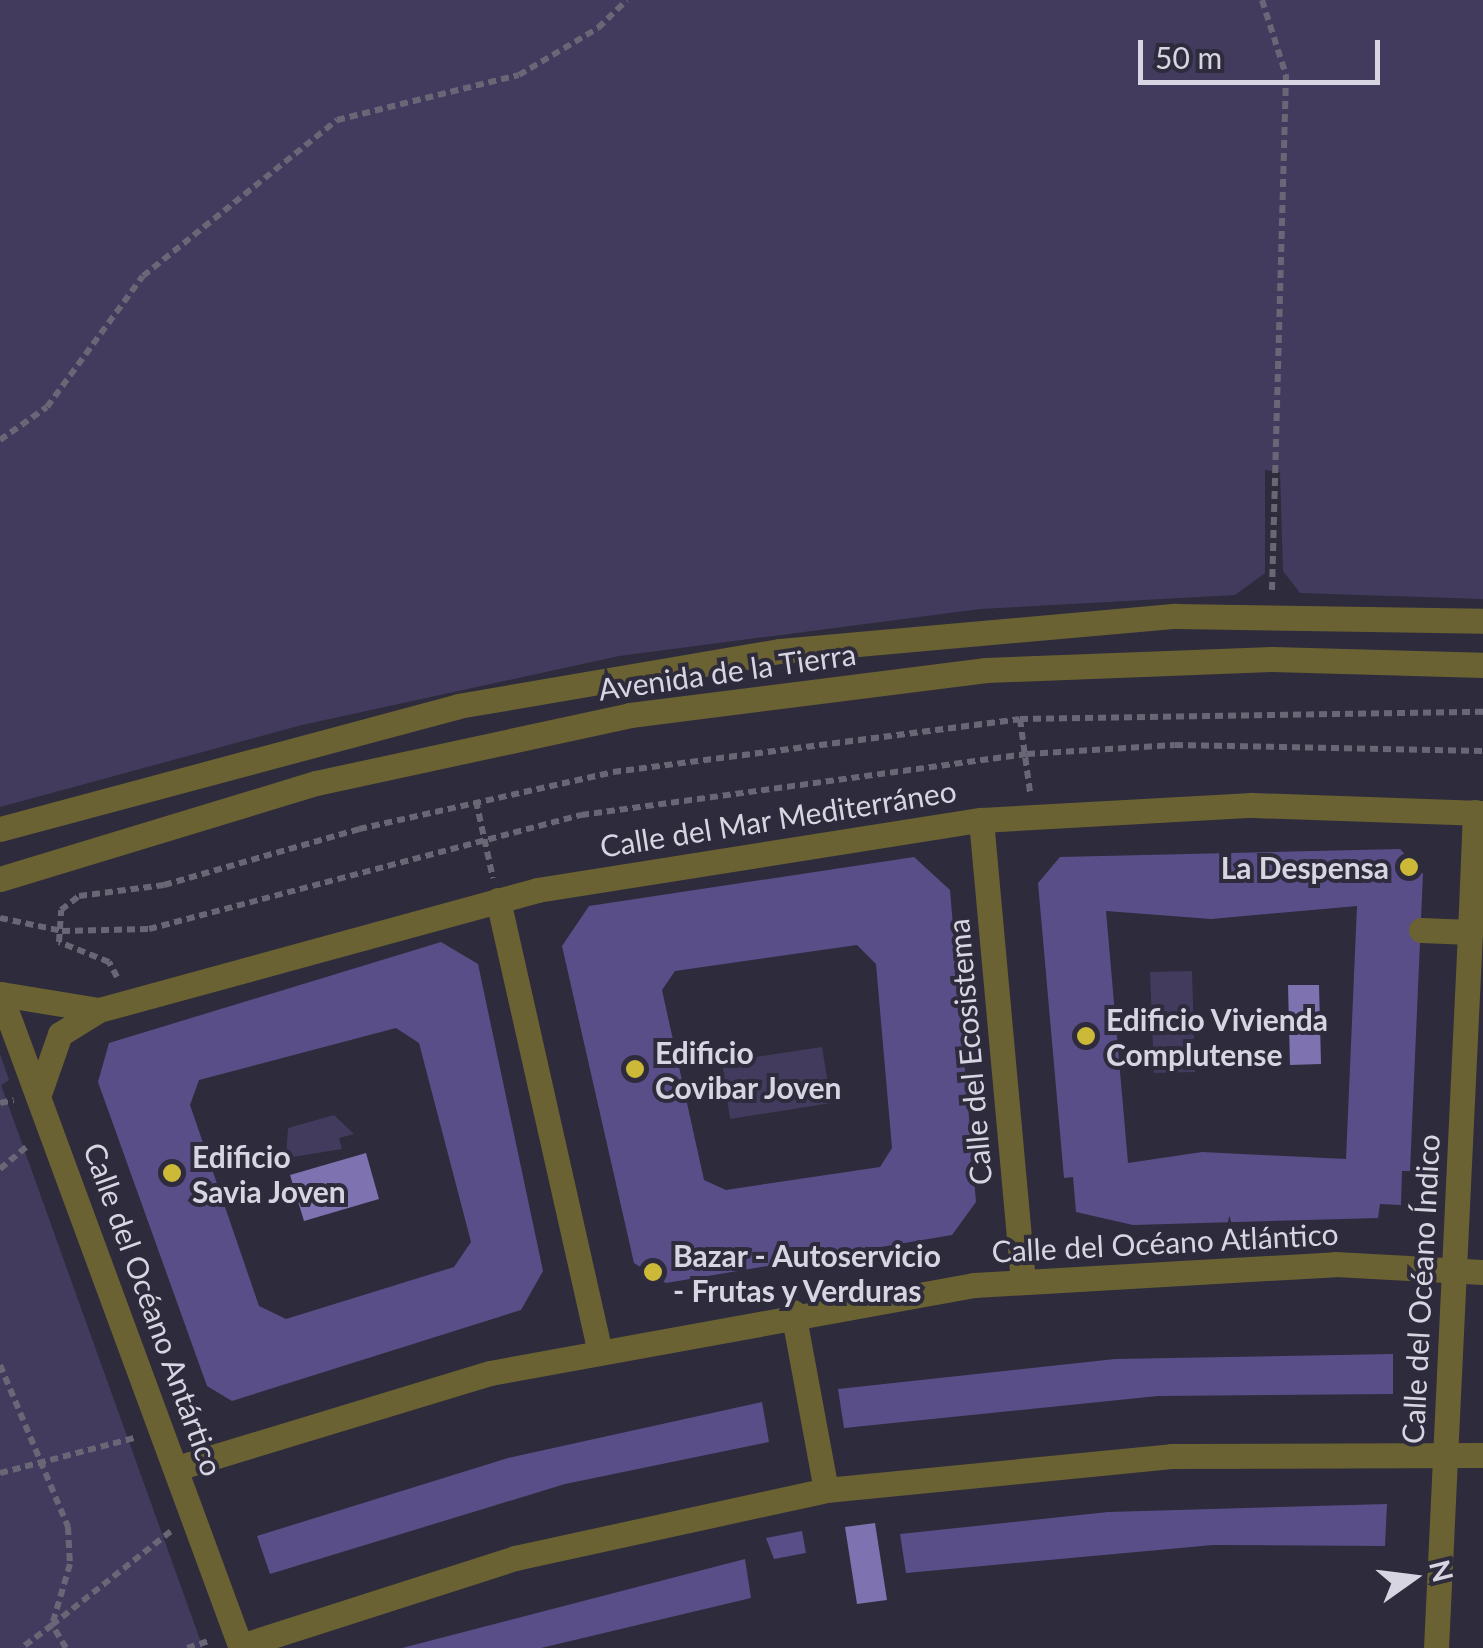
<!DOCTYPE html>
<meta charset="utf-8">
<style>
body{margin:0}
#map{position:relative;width:1483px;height:1648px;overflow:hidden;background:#2e2b3c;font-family:Lato,sans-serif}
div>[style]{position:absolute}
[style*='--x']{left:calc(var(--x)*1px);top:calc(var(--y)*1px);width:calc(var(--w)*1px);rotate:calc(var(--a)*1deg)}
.green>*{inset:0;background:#423b5e}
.water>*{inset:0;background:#7e73b0}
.building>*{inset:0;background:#5a4e88}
.path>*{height:6px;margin-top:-3px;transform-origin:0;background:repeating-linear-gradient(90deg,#696676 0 8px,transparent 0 13px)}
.minor>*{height:25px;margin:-12.5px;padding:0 12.5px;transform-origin:12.5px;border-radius:12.5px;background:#6a6232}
.dots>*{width:28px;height:28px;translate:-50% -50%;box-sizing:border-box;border:5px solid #2e2b3c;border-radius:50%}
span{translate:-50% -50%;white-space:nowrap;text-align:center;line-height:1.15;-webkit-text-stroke:8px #2e2b3c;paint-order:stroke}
.street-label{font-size:30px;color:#d7d5e1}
.poi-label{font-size:30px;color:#d7d5e1;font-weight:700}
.right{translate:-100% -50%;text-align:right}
.left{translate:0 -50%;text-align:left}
.north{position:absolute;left:1363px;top:1528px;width:100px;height:100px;-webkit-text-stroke:8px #2e2b3c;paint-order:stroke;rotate:76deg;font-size:28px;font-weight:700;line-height:40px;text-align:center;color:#d7d5e1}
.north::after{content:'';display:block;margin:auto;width:35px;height:45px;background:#d7d5e1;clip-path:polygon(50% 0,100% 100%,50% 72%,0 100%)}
.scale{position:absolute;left:1138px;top:40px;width:242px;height:45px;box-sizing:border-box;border:5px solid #d7d5e1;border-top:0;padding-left:12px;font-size:30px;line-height:35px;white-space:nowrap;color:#d7d5e1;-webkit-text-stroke:8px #2e2b3c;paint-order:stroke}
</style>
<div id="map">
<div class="green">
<div style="clip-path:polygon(0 0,1483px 0,1483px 599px,1300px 593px,1283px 571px,1280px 472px,1265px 470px,1265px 573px,1235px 595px,980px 609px,619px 656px,302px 725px,0 807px)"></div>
<div style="clip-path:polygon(1192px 971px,1195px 1072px,1154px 1073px,1150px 972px)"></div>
<div style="clip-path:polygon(822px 1047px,831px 1103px,730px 1119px,722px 1062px)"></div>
<div style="clip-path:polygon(0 1054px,9px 1080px,1px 1085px,203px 1648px,0 1648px)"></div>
<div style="clip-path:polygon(334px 1115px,354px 1134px,339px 1138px,342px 1149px,286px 1158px,288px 1128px)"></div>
</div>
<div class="water">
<div style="clip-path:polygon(1288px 985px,1319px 985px,1321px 1064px,1290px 1065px)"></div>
<div style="clip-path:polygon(366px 1153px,379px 1199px,304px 1221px,290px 1175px)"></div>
<div style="clip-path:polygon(875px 1523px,887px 1600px,857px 1604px,845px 1527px)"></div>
</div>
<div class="building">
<div style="clip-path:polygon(evenodd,1400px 849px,1423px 874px,1410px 1171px,1402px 1171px,1401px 1205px,1380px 1204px,1378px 1218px,1133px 1225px,1076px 1212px,1073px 1177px,1064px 1178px,1038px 883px,1060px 857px,1400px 849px,1357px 906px,1346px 1159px,1202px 1152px,1128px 1163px,1106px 911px,1211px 919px,1357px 906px)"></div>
<div style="clip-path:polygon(evenodd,914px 857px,950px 890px,976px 1202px,952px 1235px,666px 1283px,634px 1263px,562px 946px,589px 906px,914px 857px,857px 945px,876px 964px,892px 1148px,880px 1167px,726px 1190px,704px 1180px,662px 990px,675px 971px,857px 945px)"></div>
<div style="clip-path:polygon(evenodd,441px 942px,478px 964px,543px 1271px,521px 1310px,232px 1401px,207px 1386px,98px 1082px,109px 1043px,441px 942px,396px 1028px,419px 1043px,471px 1242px,454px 1267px,286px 1319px,259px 1306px,190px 1105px,199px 1080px,396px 1028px)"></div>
<div style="clip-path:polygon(1393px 1354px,1393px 1394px,1158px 1396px,844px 1428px,838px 1389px,1115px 1359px)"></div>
<div style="clip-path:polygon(762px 1402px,769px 1442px,565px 1484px,270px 1574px,257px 1536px,508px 1458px)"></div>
<div style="clip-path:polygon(1387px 1504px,1385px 1546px,1213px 1545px,906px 1573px,900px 1534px,1108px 1512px)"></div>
<div style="clip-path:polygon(802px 1531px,806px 1553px,774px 1559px,766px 1538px)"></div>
<div style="clip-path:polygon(745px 1559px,751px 1598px,541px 1648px,402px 1648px)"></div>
</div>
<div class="path">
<div style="--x:1262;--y:0;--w:79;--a:72.3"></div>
<div style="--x:1286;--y:75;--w:515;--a:91.56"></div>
<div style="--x:0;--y:440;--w:57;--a:-35.1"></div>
<div style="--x:47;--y:407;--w:162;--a:-53.8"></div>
<div style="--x:143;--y:276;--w:249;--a:-38.8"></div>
<div style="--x:337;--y:120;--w:187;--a:-13.9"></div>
<div style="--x:519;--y:75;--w:92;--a:-30.7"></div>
<div style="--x:598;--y:28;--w:40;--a:-44"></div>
<div style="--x:1020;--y:719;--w:74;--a:82.2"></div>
<div style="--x:476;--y:801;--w:79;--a:77.6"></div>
<div style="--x:0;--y:918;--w:63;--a:11.8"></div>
<div style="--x:62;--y:931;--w:87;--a:-1.3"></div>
<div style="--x:149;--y:929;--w:447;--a:-14.8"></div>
<div style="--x:581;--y:815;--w:450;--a:-7.8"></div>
<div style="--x:1027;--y:754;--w:148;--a:-3.5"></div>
<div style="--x:1175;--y:745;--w:308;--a:1.1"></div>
<div style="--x:117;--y:977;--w:17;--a:-118"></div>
<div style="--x:109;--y:962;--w:54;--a:-158.2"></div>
<div style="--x:59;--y:942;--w:32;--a:-86"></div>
<div style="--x:61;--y:910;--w:23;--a:-38"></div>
<div style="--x:79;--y:896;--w:86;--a:-7.4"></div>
<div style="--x:164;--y:885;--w:203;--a:-16"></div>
<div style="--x:359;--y:829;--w:260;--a:-12.6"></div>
<div style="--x:613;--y:772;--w:410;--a:-7.4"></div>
<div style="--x:1020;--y:719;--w:463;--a:-0.9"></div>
<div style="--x:0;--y:1103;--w:14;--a:-12"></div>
<div style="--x:0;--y:1169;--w:34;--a:-40"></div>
<div style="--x:0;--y:1365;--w:176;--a:67.2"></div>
<div style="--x:68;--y:1527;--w:37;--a:87"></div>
<div style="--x:70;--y:1564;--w:64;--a:106.4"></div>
<div style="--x:52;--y:1625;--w:39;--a:143"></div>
<div style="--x:0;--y:1473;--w:138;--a:-14.6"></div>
<div style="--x:66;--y:1648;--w:27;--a:-121"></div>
<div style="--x:52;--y:1625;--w:152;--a:-38.3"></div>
<div style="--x:187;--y:1648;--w:23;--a:-18"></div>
</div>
<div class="minor">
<div style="--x:981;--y:820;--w:460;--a:84.8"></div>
<div style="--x:0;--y:829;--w:474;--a:-15"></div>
<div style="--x:458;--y:706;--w:327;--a:-9.7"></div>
<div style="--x:780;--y:651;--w:397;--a:-5.1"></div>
<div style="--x:1175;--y:616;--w:308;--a:0.9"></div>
<div style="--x:0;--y:879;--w:330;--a:-16.9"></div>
<div style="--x:316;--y:783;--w:321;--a:-12.2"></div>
<div style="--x:630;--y:715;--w:359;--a:-7.2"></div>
<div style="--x:986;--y:670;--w:286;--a:-2.2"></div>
<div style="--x:1272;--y:659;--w:211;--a:1.6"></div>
<div style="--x:498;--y:900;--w:459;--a:77.3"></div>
<div style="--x:1421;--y:930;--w:49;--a:2.3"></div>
<div style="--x:1470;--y:932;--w:120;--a:-87.6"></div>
<div style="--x:0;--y:994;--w:697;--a:69.77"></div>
<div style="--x:1;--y:994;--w:99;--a:9.3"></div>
<div style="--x:99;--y:1010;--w:454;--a:-15.3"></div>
<div style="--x:537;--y:890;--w:449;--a:-9"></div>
<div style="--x:981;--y:820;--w:271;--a:-3.2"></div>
<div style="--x:1252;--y:805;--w:231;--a:2"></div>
<div style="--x:40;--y:1091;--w:60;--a:-70.7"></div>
<div style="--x:60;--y:1034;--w:46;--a:-31.6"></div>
<div style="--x:793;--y:1312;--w:181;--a:79.5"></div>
<div style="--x:177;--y:1468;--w:327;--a:-16.9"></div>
<div style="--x:490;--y:1373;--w:492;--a:-10.3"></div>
<div style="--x:974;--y:1285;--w:362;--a:-3.3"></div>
<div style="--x:1335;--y:1264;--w:148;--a:3.1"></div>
<div style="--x:241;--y:1646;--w:288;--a:-17.8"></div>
<div style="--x:515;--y:1558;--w:318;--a:-12.3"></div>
<div style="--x:826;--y:1490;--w:347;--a:-5.6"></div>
<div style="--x:1171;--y:1456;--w:312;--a:-0.2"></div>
<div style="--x:1436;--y:1648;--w:717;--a:-87.28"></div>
</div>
<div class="dots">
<div style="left:1409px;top:867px;background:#ccb938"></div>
<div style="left:1086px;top:1036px;background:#ccb938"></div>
<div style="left:635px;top:1069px;background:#ccb938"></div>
<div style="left:172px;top:1173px;background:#ccb938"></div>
<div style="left:653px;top:1272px;background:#ccb938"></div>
</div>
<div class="street-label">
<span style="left:727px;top:671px;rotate:-8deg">Avenida de la Tierra</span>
<span style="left:778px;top:818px;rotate:-9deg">Calle del Mar Mediterráneo</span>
<span style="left:969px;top:1052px;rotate:-95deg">Calle del Ecosistema</span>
<span style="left:1165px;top:1242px;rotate:-3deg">Calle del Océano Atlántico</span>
<span style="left:1420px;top:1289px;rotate:-87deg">Calle del Océano Índico</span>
<span style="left:154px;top:1309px;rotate:70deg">Calle del Océano Antártico</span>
</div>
<div class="poi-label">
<span class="right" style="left:1389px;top:867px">La Despensa</span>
<span class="left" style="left:1106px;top:1036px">Edificio Vivienda<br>Complutense</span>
<span class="left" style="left:655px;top:1069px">Edificio<br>Covibar Joven</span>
<span class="left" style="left:192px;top:1173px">Edificio<br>Savia Joven</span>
<span class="left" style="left:673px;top:1272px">Bazar - Autoservicio<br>- Frutas y Verduras</span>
</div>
<div class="north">N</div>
<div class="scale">50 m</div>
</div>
